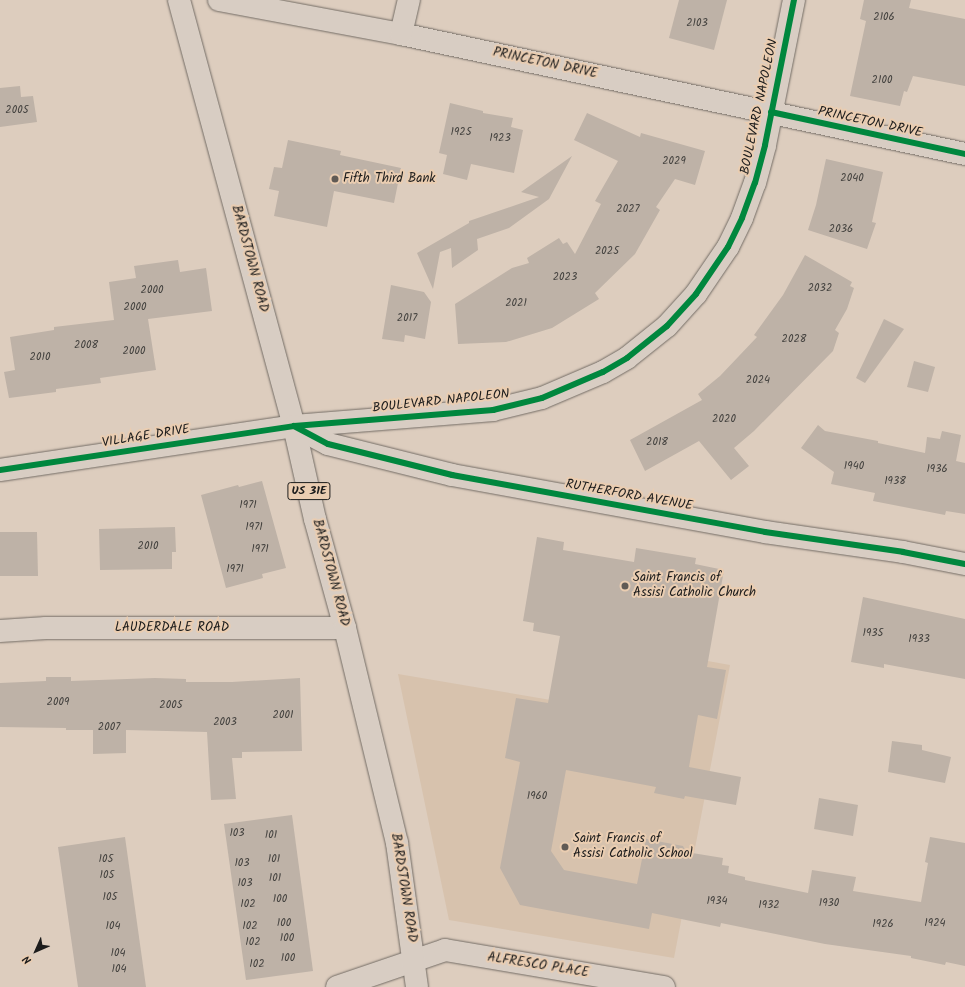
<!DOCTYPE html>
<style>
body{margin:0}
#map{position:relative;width:965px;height:987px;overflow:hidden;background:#ddcdbe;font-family:Kalam,sans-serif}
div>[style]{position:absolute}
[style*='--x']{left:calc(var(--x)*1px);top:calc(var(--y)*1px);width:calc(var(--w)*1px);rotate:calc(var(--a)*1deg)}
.built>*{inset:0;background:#d7c2ad}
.building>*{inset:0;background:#beb2a7}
.roads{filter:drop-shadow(0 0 1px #736c65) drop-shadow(0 0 1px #736c65)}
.street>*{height:22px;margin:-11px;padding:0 11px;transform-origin:11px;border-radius:11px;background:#d8cdc3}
.primary>*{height:22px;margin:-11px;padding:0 11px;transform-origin:11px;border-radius:11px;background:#d8cdc3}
.cycleway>*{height:6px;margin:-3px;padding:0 3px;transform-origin:3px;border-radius:3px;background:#00873e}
.dots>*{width:11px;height:11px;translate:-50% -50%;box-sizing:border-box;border:2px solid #eacdb1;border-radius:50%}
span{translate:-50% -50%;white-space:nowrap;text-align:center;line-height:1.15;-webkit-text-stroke:4px #eacdb1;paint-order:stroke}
.number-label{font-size:11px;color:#44423f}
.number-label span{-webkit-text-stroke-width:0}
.shield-label span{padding:1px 3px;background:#eacdb1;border:1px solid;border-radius:3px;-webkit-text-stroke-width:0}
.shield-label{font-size:12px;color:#1c1c1c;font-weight:700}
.street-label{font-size:13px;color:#1c1c1c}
.poi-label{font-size:13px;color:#1c1c1c}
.left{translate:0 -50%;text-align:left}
.north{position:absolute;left:16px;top:931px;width:40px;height:40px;-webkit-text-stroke:3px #eacdb1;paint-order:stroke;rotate:225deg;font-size:11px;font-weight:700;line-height:16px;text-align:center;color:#1c1c1c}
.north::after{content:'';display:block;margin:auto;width:14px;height:18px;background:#1c1c1c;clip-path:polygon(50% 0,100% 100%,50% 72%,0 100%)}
</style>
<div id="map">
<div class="built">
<div style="clip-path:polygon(691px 658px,730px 665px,674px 958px,449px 920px,398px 674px,651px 717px)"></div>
</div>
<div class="building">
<div style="clip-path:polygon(679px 0,727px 0,714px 50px,669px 38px)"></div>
<div style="clip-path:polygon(864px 0,911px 0,909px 8px,965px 19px,965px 86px,913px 76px,907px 92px,904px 91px,900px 106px,850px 96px,866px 21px,860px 19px)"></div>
<div style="clip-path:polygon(20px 86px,21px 97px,33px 96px,37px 122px,0 127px,0 88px)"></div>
<div style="clip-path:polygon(450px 103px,483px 111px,483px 113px,513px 118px,511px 127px,523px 130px,514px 173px,471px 164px,467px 180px,443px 174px,447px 155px,439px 153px)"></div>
<div style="clip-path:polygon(587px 113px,640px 137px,641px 133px,705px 151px,695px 185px,675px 179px,656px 207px,660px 210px,635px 254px,595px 293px,599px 299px,552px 328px,506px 342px,458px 344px,455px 304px,512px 268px,529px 263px,527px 258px,559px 238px,563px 244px,567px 242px,575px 254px,601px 204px,595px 201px,618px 161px,574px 140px)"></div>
<div style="clip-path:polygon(288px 140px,341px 151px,340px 155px,401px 168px,394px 203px,334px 191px,327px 227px,274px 216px,279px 191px,269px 189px,274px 167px,282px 168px)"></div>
<div style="clip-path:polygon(572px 156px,549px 199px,509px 228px,477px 239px,478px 250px,452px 268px,451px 248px,440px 252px,433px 289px,417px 253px,469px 223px,469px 221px,539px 197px,521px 192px)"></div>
<div style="clip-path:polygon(826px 159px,883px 172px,872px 222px,876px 223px,867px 249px,808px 230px,816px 205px)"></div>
<div style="clip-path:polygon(805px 255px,852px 282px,850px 286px,854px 288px,847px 309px,835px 330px,839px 333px,833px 351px,754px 431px,734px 448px,749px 466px,731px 480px,699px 441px,645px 471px,630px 440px,702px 400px,698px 394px,720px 376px,757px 337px,754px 335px,783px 295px)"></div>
<div style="clip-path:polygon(178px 260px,180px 272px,206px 268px,212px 311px,148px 319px,156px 370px,100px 378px,101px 383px,56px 389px,56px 392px,9px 398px,4px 372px,15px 370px,10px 337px,54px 330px,54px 327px,114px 320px,109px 282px,136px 278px,134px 266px)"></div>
<div style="clip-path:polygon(391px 285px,424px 292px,431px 302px,425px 339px,405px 335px,404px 342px,382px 339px)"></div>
<div style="clip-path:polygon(884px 319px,904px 329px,865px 383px,856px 378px)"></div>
<div style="clip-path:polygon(914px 361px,935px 367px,928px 392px,907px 387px)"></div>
<div style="clip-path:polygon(818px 425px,825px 431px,878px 441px,878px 443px,925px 453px,927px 437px,940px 439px,942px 431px,961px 435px,956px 461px,965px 463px,965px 514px,946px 511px,945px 515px,873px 501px,875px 493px,831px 484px,834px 472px,801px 448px)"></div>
<div style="clip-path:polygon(262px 481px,286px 568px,262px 574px,263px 578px,226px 588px,201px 495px,238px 485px,239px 487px)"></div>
<div style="clip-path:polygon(175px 527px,176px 552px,172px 552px,172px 569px,100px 570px,99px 529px)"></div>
<div style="clip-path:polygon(0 532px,37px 532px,38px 576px,0 576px)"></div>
<div style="clip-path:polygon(537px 537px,564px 542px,563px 550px,634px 562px,636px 548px,696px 558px,695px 564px,724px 570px,707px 667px,726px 670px,717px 719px,698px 715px,689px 767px,741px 777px,736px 805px,685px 796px,684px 799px,654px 793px,656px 787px,566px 770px,551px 851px,564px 870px,637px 884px,646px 839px,683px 846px,686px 852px,723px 858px,722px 865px,729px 866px,728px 873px,745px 877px,745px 880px,808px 893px,812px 870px,856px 877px,853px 891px,921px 902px,928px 863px,925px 862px,930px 837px,965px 843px,965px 966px,946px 962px,945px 965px,911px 958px,911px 956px,825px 944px,721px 923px,720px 927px,652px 913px,649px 929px,520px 905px,500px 868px,520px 762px,505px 758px,516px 698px,548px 703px,560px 636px,533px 631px,534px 623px,523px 621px)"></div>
<div style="clip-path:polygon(863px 597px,965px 619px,965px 679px,884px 664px,884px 668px,851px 662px)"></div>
<div style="clip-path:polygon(46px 677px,71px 677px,71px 681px,155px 678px,186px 679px,186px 682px,232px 682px,300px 678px,302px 751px,242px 752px,242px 758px,232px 758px,236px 799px,211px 800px,207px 732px,126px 730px,126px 753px,93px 754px,93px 730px,66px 730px,66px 728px,0 727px,0 683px,46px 681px)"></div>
<div style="clip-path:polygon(892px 741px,922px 745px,922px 750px,951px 757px,945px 783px,888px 772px)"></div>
<div style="clip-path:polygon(819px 798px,858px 805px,853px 836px,814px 829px)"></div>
<div style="clip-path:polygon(292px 815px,313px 971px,246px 980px,224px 824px)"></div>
<div style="clip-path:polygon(125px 837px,146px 987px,78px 987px,58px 847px)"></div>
</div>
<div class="roads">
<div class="street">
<div style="--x:219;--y:0;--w:185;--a:10.6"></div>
<div style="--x:401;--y:34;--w:577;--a:12.01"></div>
<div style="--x:401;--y:34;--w:35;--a:-77"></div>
<div style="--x:294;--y:426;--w:38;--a:28"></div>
<div style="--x:328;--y:444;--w:128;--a:14"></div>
<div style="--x:452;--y:475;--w:318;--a:10.3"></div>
<div style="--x:765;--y:532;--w:139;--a:8.2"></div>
<div style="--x:903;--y:552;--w:63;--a:11"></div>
<div style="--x:0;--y:470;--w:297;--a:-8.5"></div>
<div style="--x:294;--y:426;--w:200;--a:-4.6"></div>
<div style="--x:493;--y:410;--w:50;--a:-13.8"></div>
<div style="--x:542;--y:398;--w:66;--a:-23.1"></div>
<div style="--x:603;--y:372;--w:28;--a:-30"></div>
<div style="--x:627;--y:358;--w:51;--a:-38.7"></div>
<div style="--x:667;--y:326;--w:43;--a:-47.8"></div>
<div style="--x:696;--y:294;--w:57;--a:-55.8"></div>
<div style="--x:728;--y:247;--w:32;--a:-64"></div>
<div style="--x:742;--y:218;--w:37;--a:-70"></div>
<div style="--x:755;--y:183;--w:39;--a:-75"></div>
<div style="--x:765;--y:145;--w:148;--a:-78.7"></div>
<div style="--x:0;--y:631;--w:46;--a:-3.7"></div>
<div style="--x:46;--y:628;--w:299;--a:0"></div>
<div style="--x:337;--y:987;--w:114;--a:-18.9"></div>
<div style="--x:445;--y:950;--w:222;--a:9.6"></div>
</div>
<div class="primary">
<div style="--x:179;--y:0;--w:441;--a:74.9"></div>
<div style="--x:294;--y:426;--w:95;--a:77.3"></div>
<div style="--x:315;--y:519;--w:113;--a:74.6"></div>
<div style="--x:345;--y:628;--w:221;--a:76.4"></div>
<div style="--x:397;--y:843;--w:145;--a:82.1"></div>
</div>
</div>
<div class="cycleway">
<div style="--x:771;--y:112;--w:198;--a:12.2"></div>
<div style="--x:294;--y:426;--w:38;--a:28"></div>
<div style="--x:328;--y:444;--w:128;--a:14"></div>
<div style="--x:452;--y:475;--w:318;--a:10.3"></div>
<div style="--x:765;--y:532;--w:139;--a:8.2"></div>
<div style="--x:903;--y:552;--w:63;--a:11"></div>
<div style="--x:0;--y:470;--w:297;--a:-8.5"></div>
<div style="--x:294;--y:426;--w:200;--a:-4.6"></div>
<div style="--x:493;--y:410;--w:50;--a:-13.8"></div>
<div style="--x:542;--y:398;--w:66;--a:-23.1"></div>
<div style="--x:603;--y:372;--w:28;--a:-30"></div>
<div style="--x:627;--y:358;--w:51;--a:-38.7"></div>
<div style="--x:667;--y:326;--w:43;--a:-47.8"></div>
<div style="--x:696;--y:294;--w:57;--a:-55.8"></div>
<div style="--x:728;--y:247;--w:32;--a:-64"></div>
<div style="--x:742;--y:218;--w:37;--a:-70"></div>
<div style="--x:755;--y:183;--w:39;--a:-75"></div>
<div style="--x:765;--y:145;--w:148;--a:-78.7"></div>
</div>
<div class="dots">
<div style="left:335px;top:179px;background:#605a55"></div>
<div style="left:625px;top:586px;background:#605a55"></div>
<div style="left:565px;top:847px;background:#605a55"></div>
</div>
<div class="number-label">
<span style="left:884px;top:17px">2106</span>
<span style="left:697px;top:23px">2103</span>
<span style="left:882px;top:80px">2100</span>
<span style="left:17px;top:110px">2005</span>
<span style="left:461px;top:132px">1925</span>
<span style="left:500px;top:138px">1923</span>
<span style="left:674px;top:161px">2029</span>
<span style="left:852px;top:178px">2040</span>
<span style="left:628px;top:209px">2027</span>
<span style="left:841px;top:229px">2036</span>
<span style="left:607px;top:251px">2025</span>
<span style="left:565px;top:277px">2023</span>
<span style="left:820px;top:288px">2032</span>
<span style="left:152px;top:290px">2000</span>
<span style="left:516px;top:303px">2021</span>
<span style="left:135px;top:307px">2000</span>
<span style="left:407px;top:318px">2017</span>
<span style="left:794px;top:339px">2028</span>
<span style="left:86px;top:345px">2008</span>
<span style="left:134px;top:351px">2000</span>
<span style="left:40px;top:357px">2010</span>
<span style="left:758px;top:380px">2024</span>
<span style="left:724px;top:419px">2020</span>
<span style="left:657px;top:442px">2018</span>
<span style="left:854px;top:466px">1940</span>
<span style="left:937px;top:469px">1936</span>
<span style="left:895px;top:481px">1938</span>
<span style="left:248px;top:505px">1971</span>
<span style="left:254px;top:527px">1971</span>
<span style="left:148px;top:546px">2010</span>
<span style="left:260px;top:549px">1971</span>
<span style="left:235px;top:569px">1971</span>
<span style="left:873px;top:633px">1935</span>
<span style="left:919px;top:639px">1933</span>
<span style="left:58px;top:702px">2009</span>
<span style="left:171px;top:705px">2005</span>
<span style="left:283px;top:715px">2001</span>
<span style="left:225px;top:722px">2003</span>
<span style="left:109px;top:727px">2007</span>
<span style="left:537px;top:796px">1960</span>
<span style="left:237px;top:833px">103</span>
<span style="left:271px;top:835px">101</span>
<span style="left:106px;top:859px">105</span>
<span style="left:274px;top:859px">101</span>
<span style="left:242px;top:863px">103</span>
<span style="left:107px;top:875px">105</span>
<span style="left:275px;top:878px">101</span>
<span style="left:245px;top:883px">103</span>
<span style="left:110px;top:897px">105</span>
<span style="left:280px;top:899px">100</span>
<span style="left:717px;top:901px">1934</span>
<span style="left:829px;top:903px">1930</span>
<span style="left:248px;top:904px">102</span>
<span style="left:769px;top:905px">1932</span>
<span style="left:284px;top:923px">100</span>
<span style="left:935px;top:923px">1924</span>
<span style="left:883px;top:924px">1926</span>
<span style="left:113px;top:926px">104</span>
<span style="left:250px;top:926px">102</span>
<span style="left:287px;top:938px">100</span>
<span style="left:253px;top:942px">102</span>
<span style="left:118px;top:953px">104</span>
<span style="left:288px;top:958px">100</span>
<span style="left:257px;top:964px">102</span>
<span style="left:119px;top:969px">104</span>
</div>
<div class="shield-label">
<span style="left:309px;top:491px">US 31E</span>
</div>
<div class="street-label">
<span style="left:545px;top:64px;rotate:12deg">PRINCETON DRIVE</span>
<span style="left:760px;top:107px;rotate:-78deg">BOULEVARD NAPOLEON</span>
<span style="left:870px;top:123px;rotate:12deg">PRINCETON DRIVE</span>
<span style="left:249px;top:259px;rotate:75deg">BARDSTOWN ROAD</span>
<span style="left:441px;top:402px;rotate:-6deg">BOULEVARD NAPOLEON</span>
<span style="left:146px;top:437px;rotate:-9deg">VILLAGE DRIVE</span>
<span style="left:629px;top:496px;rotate:10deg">RUTHERFORD AVENUE</span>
<span style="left:330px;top:573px;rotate:75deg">BARDSTOWN ROAD</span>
<span style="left:172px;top:628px">LAUDERDALE ROAD</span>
<span style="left:403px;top:888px;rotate:81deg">BARDSTOWN ROAD</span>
<span style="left:538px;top:966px;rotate:9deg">ALFRESCO PLACE</span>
</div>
<div class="poi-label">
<span class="left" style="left:343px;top:179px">Fifth Third Bank</span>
<span class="left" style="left:633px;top:586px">Saint Francis of<br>Assisi Catholic Church</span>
<span class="left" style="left:573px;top:847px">Saint Francis of<br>Assisi Catholic School</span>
</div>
<div class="north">N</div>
</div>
